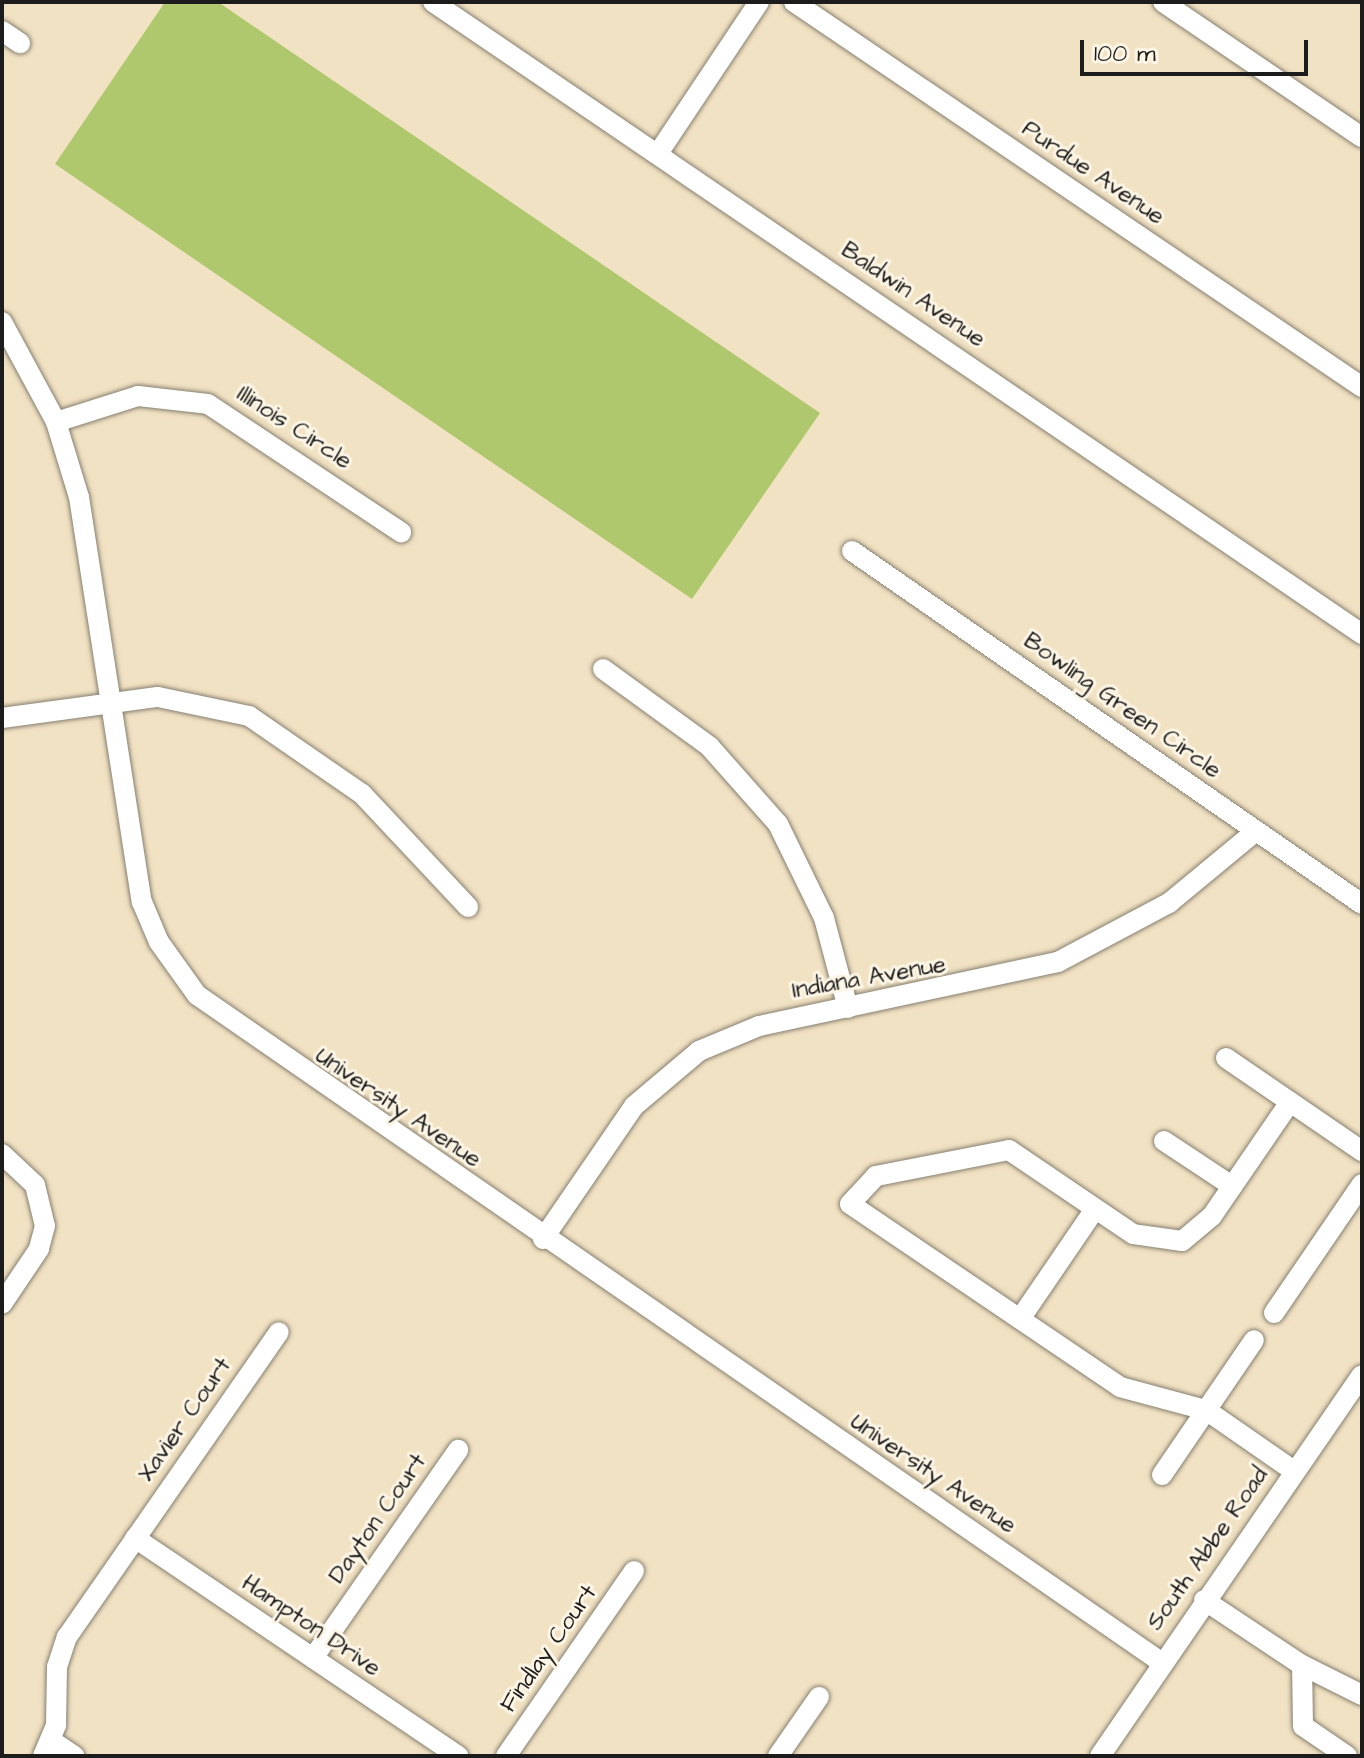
<!DOCTYPE html>
<style>
body{margin:0}
#map{position:relative;width:1364px;height:1758px;overflow:hidden;background:#f1e2c3;font-family:"Architects Daughter",sans-serif}
div>[style]{position:absolute}
[style*='--x']{left:calc(var(--x)*1px);top:calc(var(--y)*1px);width:calc(var(--w)*1px);rotate:calc(var(--a)*1deg)}
.green>*{inset:0;background:#b0c86d}
.roads{filter:drop-shadow(0 0 2px #867f70) drop-shadow(0 0 2px #867f70)}
.minor>*{height:20px;margin:-10px;padding:0 10px;transform-origin:10px;border-radius:10px;background:#fff}
span{translate:-50% -50%;white-space:nowrap;text-align:center;line-height:1.15;-webkit-text-stroke:6px #fcf5e5;paint-order:stroke}
.street-label{font-size:24px;color:#1c1c1c}
.frame{position:absolute;inset:0;border:4px solid #1c1c1c;pointer-events:none}
.scale{position:absolute;left:1080px;top:40px;width:228px;height:36px;box-sizing:border-box;border:4px solid #1c1c1c;border-top:0;padding-left:10px;font-size:24px;line-height:28px;white-space:nowrap;color:#1c1c1c;-webkit-text-stroke:6px #fcf5e5;paint-order:stroke}
</style>
<div id="map">
<div class="green">
<div style="clip-path:polygon(165px 2px,218px 2px,820px 413px,692px 599px,55px 164px)"></div>
</div>
<div class="roads">
<div class="minor">
<div style="--x:433;--y:2;--w:1124;--a:34.23"></div>
<div style="--x:794;--y:2;--w:686;--a:34.13"></div>
<div style="--x:1163;--y:2;--w:240;--a:34.2"></div>
<div style="--x:2;--y:31;--w:22;--a:34"></div>
<div style="--x:659;--y:152;--w:180;--a:-56.3"></div>
<div style="--x:2;--y:322;--w:114;--a:61.6"></div>
<div style="--x:56;--y:422;--w:78;--a:73"></div>
<div style="--x:79;--y:497;--w:410;--a:81.2"></div>
<div style="--x:142;--y:902;--w:43;--a:67"></div>
<div style="--x:159;--y:942;--w:65;--a:54.4"></div>
<div style="--x:197;--y:995;--w:1172;--a:34.68"></div>
<div style="--x:56;--y:422;--w:86;--a:-17.6"></div>
<div style="--x:138;--y:396;--w:70;--a:6.5"></div>
<div style="--x:208;--y:404;--w:232;--a:33.6"></div>
<div style="--x:852;--y:551;--w:620;--a:34.69"></div>
<div style="--x:603;--y:669;--w:131;--a:36"></div>
<div style="--x:709;--y:746;--w:104;--a:48.5"></div>
<div style="--x:778;--y:824;--w:105;--a:63.9"></div>
<div style="--x:824;--y:918;--w:93;--a:75.1"></div>
<div style="--x:2;--y:718;--w:157;--a:-7.7"></div>
<div style="--x:158;--y:697;--w:93;--a:11.8"></div>
<div style="--x:249;--y:716;--w:137;--a:34.6"></div>
<div style="--x:362;--y:794;--w:155;--a:46.8"></div>
<div style="--x:1226;--y:1058;--w:165;--a:34.4"></div>
<div style="--x:1290;--y:1102;--w:138;--a:124.4"></div>
<div style="--x:1212;--y:1216;--w:39;--a:140"></div>
<div style="--x:1182;--y:1241;--w:49;--a:-171.9"></div>
<div style="--x:1133;--y:1234;--w:150;--a:-145.9"></div>
<div style="--x:1009;--y:1150;--w:136;--a:168.9"></div>
<div style="--x:876;--y:1176;--w:38;--a:133"></div>
<div style="--x:850;--y:1204;--w:326;--a:34.1"></div>
<div style="--x:1120;--y:1387;--w:89;--a:15"></div>
<div style="--x:1206;--y:1410;--w:107;--a:34.7"></div>
<div style="--x:1164;--y:1141;--w:82;--a:33.5"></div>
<div style="--x:2;--y:1154;--w:45;--a:43.2"></div>
<div style="--x:35;--y:1185;--w:42;--a:76.3"></div>
<div style="--x:45;--y:1226;--w:24;--a:105"></div>
<div style="--x:39;--y:1249;--w:66;--a:123.9"></div>
<div style="--x:543;--y:1239;--w:161;--a:-55.6"></div>
<div style="--x:634;--y:1106;--w:85;--a:-40.2"></div>
<div style="--x:699;--y:1051;--w:65;--a:-22.6"></div>
<div style="--x:759;--y:1026;--w:306;--a:-12.1"></div>
<div style="--x:1058;--y:962;--w:126;--a:-28"></div>
<div style="--x:1169;--y:903;--w:113;--a:-39.6"></div>
<div style="--x:1274;--y:1313;--w:156;--a:-55.7"></div>
<div style="--x:1020;--y:1319;--w:133;--a:-55.7"></div>
<div style="--x:1162;--y:1475;--w:163;--a:-55.7"></div>
<div style="--x:135;--y:1538;--w:390;--a:34"></div>
<div style="--x:1204;--y:1600;--w:118;--a:33.6"></div>
<div style="--x:313;--y:1658;--w:254;--a:-55.1"></div>
<div style="--x:52;--y:1741;--w:27;--a:34"></div>
<div style="--x:43;--y:1756;--w:34;--a:-67"></div>
<div style="--x:56;--y:1725;--w:58;--a:-89"></div>
<div style="--x:57;--y:1667;--w:32;--a:-72"></div>
<div style="--x:67;--y:1637;--w:371;--a:-55.2"></div>
<div style="--x:506;--y:1756;--w:225;--a:-55.3"></div>
<div style="--x:778;--y:1756;--w:72;--a:-55.2"></div>
<div style="--x:1100;--y:1756;--w:462;--a:-55.5"></div>
<div style="--x:1347;--y:1756;--w:53;--a:-145.7"></div>
<div style="--x:1303;--y:1726;--w:61;--a:-90.9"></div>
<div style="--x:1302;--y:1665;--w:67;--a:26.6"></div>
</div>
</div>
<div class="street-label">
<span style="left:1093px;top:173px;rotate:34deg">Purdue Avenue</span>
<span style="left:913px;top:295px;rotate:34deg">Baldwin Avenue</span>
<span style="left:294px;top:428px;rotate:33deg">Illinois Circle</span>
<span style="left:1122px;top:706px;rotate:35deg">Bowling Green Circle</span>
<span style="left:869px;top:978px;rotate:-10deg">Indiana Avenue</span>
<span style="left:398px;top:1108px;rotate:34deg">University Avenue</span>
<span style="left:185px;top:1420px;rotate:-55deg">Xavier Court</span>
<span style="left:933px;top:1474px;rotate:34deg">University Avenue</span>
<span style="left:378px;top:1519px;rotate:-55deg">Dayton Court</span>
<span style="left:1208px;top:1549px;rotate:-55deg">South Abbe Road</span>
<span style="left:311px;top:1626px;rotate:34deg">Hampton Drive</span>
<span style="left:549px;top:1649px;rotate:-55deg">Findlay Court</span>
</div>
<div class="frame"></div>
<div class="scale">100 m</div>
</div>
